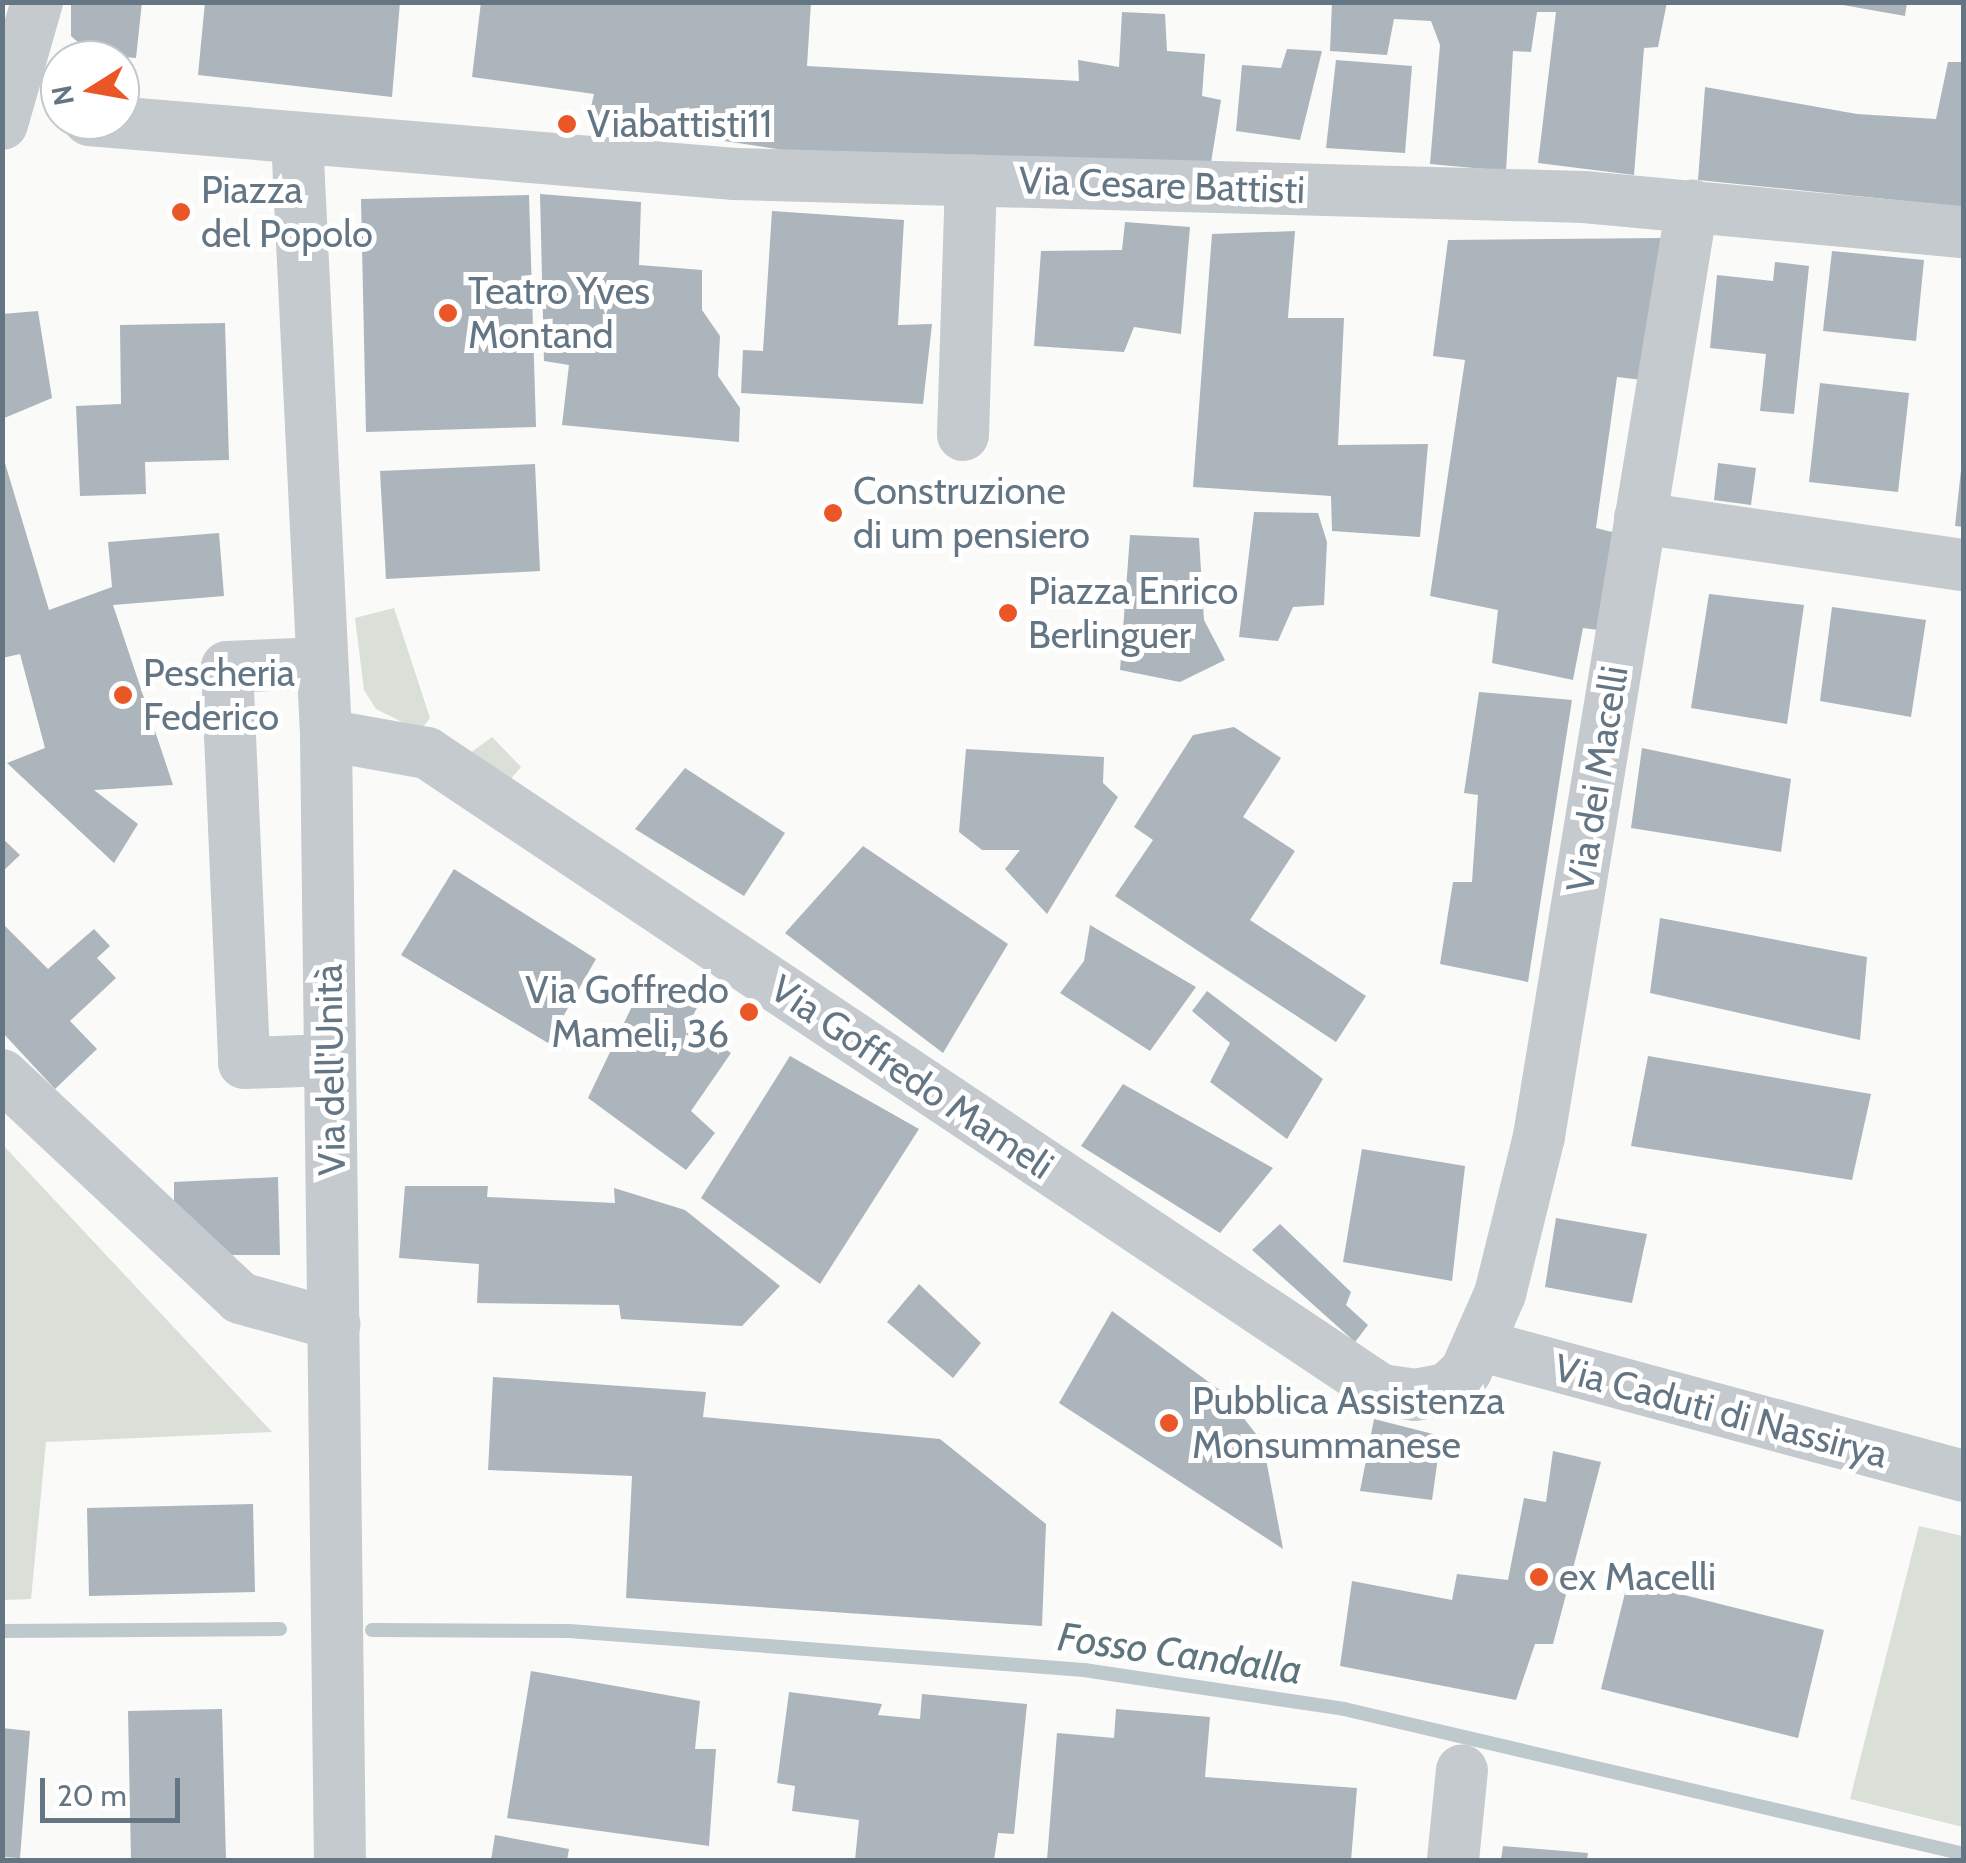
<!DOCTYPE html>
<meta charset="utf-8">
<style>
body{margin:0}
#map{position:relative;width:1966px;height:1863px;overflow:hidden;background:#fafaf8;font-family:Cabin,sans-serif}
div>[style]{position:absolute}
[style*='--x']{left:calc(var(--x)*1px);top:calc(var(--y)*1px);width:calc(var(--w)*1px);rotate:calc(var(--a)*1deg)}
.green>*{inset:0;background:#dae0d7}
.stream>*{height:14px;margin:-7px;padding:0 7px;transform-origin:7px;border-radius:7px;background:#bec9ce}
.building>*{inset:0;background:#acb5bb}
.minor>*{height:52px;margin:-26px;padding:0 26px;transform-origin:26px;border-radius:26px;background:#c5cace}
.dots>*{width:28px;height:28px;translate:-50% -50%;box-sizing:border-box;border:5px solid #fff;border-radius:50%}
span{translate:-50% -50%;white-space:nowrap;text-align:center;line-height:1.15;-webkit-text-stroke:10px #fff;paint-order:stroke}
.poi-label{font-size:38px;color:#647684}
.left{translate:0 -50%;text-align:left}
.right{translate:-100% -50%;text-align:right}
.street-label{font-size:38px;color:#647684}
.water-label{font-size:40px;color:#5e757d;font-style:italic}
.frame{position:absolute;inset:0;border:5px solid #647684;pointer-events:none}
.north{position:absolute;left:40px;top:40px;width:100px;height:100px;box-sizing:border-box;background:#fff;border:2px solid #c1c8ce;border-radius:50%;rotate:259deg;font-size:28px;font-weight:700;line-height:40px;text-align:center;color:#647684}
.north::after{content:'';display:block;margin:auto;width:35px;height:45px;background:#eb5627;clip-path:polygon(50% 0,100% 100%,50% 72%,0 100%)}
.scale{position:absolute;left:40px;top:1778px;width:140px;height:45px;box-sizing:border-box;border:5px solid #647684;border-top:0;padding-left:12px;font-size:30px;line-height:35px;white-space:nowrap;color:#647684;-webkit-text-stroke:8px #fff;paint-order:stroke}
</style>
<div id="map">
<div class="green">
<div style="clip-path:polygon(394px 608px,430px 718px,420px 731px,376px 709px,364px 690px,355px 618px)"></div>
<div style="clip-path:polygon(492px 737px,521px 767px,509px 781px,465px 757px)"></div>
<div style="clip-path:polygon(2px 1144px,272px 1432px,46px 1442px,31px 1599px,3px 1600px)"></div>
<div style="clip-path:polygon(1919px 1526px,1963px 1536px,1963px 1827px,1850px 1799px)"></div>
</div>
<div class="stream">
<div style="--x:372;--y:1630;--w:197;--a:0.3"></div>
<div style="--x:569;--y:1631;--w:516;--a:4.33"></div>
<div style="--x:1084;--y:1670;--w:263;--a:8.5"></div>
<div style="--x:1344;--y:1709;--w:637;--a:13.16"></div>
<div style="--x:2;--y:1631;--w:278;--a:-0.4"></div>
</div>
<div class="building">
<div style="clip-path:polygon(71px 2px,142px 2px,136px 58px,91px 54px,71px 36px)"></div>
<div style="clip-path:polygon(205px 2px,400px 2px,392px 97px,198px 75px)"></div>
<div style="clip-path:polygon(481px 2px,811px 2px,807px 66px,1079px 81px,1078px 60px,1119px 67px,1122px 12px,1165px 14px,1167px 51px,1205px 54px,1202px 96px,1221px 100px,1211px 163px,797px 152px,588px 120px,594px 94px,472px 77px)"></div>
<div style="clip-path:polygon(1332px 2px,1667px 2px,1658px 47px,1644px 48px,1634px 175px,1538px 163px,1556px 12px,1537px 12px,1531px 52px,1513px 51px,1506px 171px,1430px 164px,1440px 45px,1431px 21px,1394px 19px,1387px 55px,1330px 51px)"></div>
<div style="clip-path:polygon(1826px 2px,1907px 2px,1905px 16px)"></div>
<div style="clip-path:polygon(1287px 49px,1322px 51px,1300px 140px,1236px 131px,1242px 65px,1281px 68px)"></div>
<div style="clip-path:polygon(1336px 60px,1412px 66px,1405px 153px,1326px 148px)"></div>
<div style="clip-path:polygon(1948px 62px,1964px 62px,1964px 207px,1698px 180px,1705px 87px,1857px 114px,1936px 119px)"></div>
<div style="clip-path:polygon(540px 194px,641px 202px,639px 265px,702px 270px,702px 310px,720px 336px,718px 376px,740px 408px,739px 442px,562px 425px,569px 365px,544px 361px)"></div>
<div style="clip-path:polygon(529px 195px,536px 427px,366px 432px,361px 199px)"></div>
<div style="clip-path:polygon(772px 211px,904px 220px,898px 325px,932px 324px,923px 404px,741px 393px,743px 350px,763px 351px)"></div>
<div style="clip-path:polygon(1125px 222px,1190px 227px,1181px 334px,1134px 327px,1124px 352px,1034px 346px,1041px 251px,1122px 250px)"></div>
<div style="clip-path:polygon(1295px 231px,1288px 318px,1344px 318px,1338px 445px,1428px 444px,1420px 537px,1332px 531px,1331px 496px,1193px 487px,1212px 234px)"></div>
<div style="clip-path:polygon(1664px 238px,1651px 381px,1617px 377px,1596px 528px,1616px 533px,1598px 630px,1583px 628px,1573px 680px,1492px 663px,1498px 610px,1430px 596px,1465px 360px,1433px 356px,1448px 240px)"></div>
<div style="clip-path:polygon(1832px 251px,1924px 260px,1916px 341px,1823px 331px)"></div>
<div style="clip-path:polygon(1775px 262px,1809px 266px,1794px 414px,1760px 411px,1766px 354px,1710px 348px,1717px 275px,1773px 281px)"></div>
<div style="clip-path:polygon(38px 311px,52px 398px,2px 419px,2px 314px)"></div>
<div style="clip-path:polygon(225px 323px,229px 460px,145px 462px,146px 494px,80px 496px,76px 406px,121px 404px,120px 325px)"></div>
<div style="clip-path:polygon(1820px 383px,1909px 393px,1898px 492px,1809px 482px)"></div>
<div style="clip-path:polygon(2px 453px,49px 610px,112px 587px,108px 542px,219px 533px,224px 596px,113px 605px,173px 785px,94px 790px,138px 824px,114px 863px,7px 763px,45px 748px,20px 654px,2px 658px)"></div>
<div style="clip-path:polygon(1718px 463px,1756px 468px,1751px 505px,1714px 500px)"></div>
<div style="clip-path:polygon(535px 464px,540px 571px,386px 579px,380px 471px)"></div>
<div style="clip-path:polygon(1961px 470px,1964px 470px,1964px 527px,1955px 526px)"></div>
<div style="clip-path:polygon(1254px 512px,1318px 513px,1327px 542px,1324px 605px,1293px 607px,1278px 641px,1239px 637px)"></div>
<div style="clip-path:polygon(1130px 535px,1199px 538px,1204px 620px,1225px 660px,1180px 682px,1120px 670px)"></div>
<div style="clip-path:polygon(1709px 594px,1804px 605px,1787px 724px,1691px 708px)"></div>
<div style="clip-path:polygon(1832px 607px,1926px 620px,1911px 717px,1820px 701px)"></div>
<div style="clip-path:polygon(1479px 692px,1572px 700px,1528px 982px,1440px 964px,1453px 882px,1472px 882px,1478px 795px,1464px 793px)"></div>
<div style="clip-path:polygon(1234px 727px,1281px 758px,1243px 817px,1295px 851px,1250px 920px,1366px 996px,1336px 1042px,1115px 896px,1153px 840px,1134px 827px,1193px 735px)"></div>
<div style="clip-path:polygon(1642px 748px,1791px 779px,1781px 852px,1631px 828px)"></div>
<div style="clip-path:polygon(966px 749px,1104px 757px,1103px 783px,1118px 797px,1047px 914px,1005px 869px,1020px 850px,982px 850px,959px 832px)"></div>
<div style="clip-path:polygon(685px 768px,785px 833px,744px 896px,635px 829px)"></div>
<div style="clip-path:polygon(2px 838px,20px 855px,2px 872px)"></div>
<div style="clip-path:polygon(863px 846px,1008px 944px,943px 1053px,785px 933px)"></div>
<div style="clip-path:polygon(454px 869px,596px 959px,548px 1043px,401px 955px)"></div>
<div style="clip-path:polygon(1660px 918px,1867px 957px,1860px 1040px,1650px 993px)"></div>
<div style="clip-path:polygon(2px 923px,48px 969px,94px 929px,110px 946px,97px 958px,116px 978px,70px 1021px,97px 1049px,55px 1089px,2px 1032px)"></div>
<div style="clip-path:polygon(1090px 925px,1196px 987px,1150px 1051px,1060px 993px,1084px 961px)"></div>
<div style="clip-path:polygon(646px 977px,700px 1002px,688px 1025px,731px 1053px,691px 1111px,715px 1133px,686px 1170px,588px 1098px)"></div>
<div style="clip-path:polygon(1207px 991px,1323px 1079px,1287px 1139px,1210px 1082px,1230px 1043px,1192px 1011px)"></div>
<div style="clip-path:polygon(790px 1056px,919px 1129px,820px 1284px,701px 1198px)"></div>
<div style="clip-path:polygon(1648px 1056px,1871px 1094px,1852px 1180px,1631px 1146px)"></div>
<div style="clip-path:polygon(1123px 1084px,1273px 1168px,1220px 1233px,1081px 1146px)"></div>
<div style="clip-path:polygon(1362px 1149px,1465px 1166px,1452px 1281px,1343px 1262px)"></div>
<div style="clip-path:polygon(278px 1177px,280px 1255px,218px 1255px,174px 1224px,174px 1182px)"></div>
<div style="clip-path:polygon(405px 1186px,488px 1186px,487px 1197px,615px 1203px,614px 1188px,685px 1210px,780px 1286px,742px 1326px,621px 1319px,619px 1305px,477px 1303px,479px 1264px,399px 1258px)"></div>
<div style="clip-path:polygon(1556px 1218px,1647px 1234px,1632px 1303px,1545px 1287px)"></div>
<div style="clip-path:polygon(1280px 1224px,1351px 1292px,1346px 1305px,1368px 1325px,1355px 1342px,1252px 1250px)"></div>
<div style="clip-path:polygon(919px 1284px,981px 1343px,953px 1378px,887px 1322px)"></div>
<div style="clip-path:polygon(1112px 1311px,1225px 1394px,1263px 1443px,1283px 1549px,1059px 1403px)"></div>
<div style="clip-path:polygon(493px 1377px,706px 1392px,703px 1417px,940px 1439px,1046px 1524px,1042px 1626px,626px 1598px,632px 1476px,488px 1470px)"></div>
<div style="clip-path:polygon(1374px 1419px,1441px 1436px,1432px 1500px,1360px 1491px)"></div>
<div style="clip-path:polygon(1553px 1451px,1601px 1462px,1553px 1644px,1535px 1644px,1516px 1700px,1340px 1666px,1352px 1581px,1452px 1600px,1457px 1574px,1508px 1580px,1524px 1498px,1546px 1502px)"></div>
<div style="clip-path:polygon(253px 1504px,255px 1592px,89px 1596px,87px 1508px)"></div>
<div style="clip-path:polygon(1628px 1581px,1824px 1630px,1798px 1738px,1601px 1689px)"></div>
<div style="clip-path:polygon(531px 1671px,700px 1701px,695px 1749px,716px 1749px,709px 1846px,507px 1818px)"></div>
<div style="clip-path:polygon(789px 1692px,882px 1704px,878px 1715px,920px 1719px,922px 1694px,1027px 1704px,1014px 1834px,998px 1833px,994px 1860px,855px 1860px,859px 1820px,792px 1811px,795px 1786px,777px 1783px)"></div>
<div style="clip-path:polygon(222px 1709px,226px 1860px,131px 1860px,128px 1711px)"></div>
<div style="clip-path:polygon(1116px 1709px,1210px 1717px,1205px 1777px,1357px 1788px,1351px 1860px,1047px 1860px,1057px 1733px,1114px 1738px)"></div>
<div style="clip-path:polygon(2px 1728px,30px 1731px,20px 1858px,2px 1857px)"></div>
<div style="clip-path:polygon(495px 1835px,569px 1849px,567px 1860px,491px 1860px)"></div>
<div style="clip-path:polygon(1503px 1846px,1588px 1853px,1587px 1860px,1501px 1860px)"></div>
</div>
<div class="minor">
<div style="--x:89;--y:120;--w:648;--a:4.78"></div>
<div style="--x:735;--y:174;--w:849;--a:1.55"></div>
<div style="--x:1584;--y:197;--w:382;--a:5.3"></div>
<div style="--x:2;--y:124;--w:127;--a:-74"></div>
<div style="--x:297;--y:139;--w:597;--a:87.21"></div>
<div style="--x:326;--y:735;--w:1125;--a:89.29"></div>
<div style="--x:963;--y:435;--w:255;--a:-88.2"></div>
<div style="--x:1640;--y:518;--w:327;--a:8.3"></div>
<div style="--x:322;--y:663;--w:95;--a:177.6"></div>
<div style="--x:227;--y:667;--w:396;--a:87.5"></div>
<div style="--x:244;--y:1063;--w:86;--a:-2"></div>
<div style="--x:326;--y:735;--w:103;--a:10.1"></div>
<div style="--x:427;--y:753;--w:1147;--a:33.73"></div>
<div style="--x:1381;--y:1390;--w:34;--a:8"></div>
<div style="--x:1415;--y:1395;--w:33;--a:-11"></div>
<div style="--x:1447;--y:1389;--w:26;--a:-43"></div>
<div style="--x:1466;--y:1371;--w:84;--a:-66.2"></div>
<div style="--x:1500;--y:1294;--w:163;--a:-76.1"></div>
<div style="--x:1539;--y:1136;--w:943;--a:-80.66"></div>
<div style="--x:2;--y:1075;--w:326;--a:43.1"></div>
<div style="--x:240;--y:1298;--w:98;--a:15.5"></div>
<div style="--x:1479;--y:1345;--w:502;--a:15.12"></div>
<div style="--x:1453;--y:1860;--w:90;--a:-84.3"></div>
</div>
<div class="dots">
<div style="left:567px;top:124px;background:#eb5627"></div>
<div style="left:181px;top:212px;background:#eb5627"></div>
<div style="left:448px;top:313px;background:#eb5627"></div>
<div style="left:833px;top:513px;background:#eb5627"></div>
<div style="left:1008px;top:613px;background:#eb5627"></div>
<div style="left:123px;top:695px;background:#eb5627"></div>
<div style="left:749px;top:1012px;background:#eb5627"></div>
<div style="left:1169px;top:1423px;background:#eb5627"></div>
<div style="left:1539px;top:1577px;background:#eb5627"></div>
</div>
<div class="poi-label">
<span class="left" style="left:587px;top:124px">Viabattisti11</span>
<span class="left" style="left:201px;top:212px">Piazza<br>del Popolo</span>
<span class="left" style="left:468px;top:313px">Teatro Yves<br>Montand</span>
<span class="left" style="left:853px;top:513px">Construzione<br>di um pensiero</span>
<span class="left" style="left:1028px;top:613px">Piazza Enrico<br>Berlinguer</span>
<span class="left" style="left:143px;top:695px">Pescheria<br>Federico</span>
<span class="right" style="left:729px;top:1012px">Via Goffredo<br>Mameli, 36</span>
<span class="left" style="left:1192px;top:1423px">Pubblica Assistenza<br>Monsummanese</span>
<span class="left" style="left:1559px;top:1577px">ex Macelli</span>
</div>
<div class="street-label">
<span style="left:1162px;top:185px;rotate:2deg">Via Cesare Battisti</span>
<span style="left:1597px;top:779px;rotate:-81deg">Via dei Macelli</span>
<span style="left:330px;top:1070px;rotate:-91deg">Via dell'Unità</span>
<span style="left:912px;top:1077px;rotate:34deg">Via Goffredo Mameli</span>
<span style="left:1721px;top:1411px;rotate:15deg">Via Caduti di Nassirya</span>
</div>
<div class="water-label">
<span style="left:1180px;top:1653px;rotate:8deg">Fosso Candalla</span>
</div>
<div class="frame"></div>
<div class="north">N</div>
<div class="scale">20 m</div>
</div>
